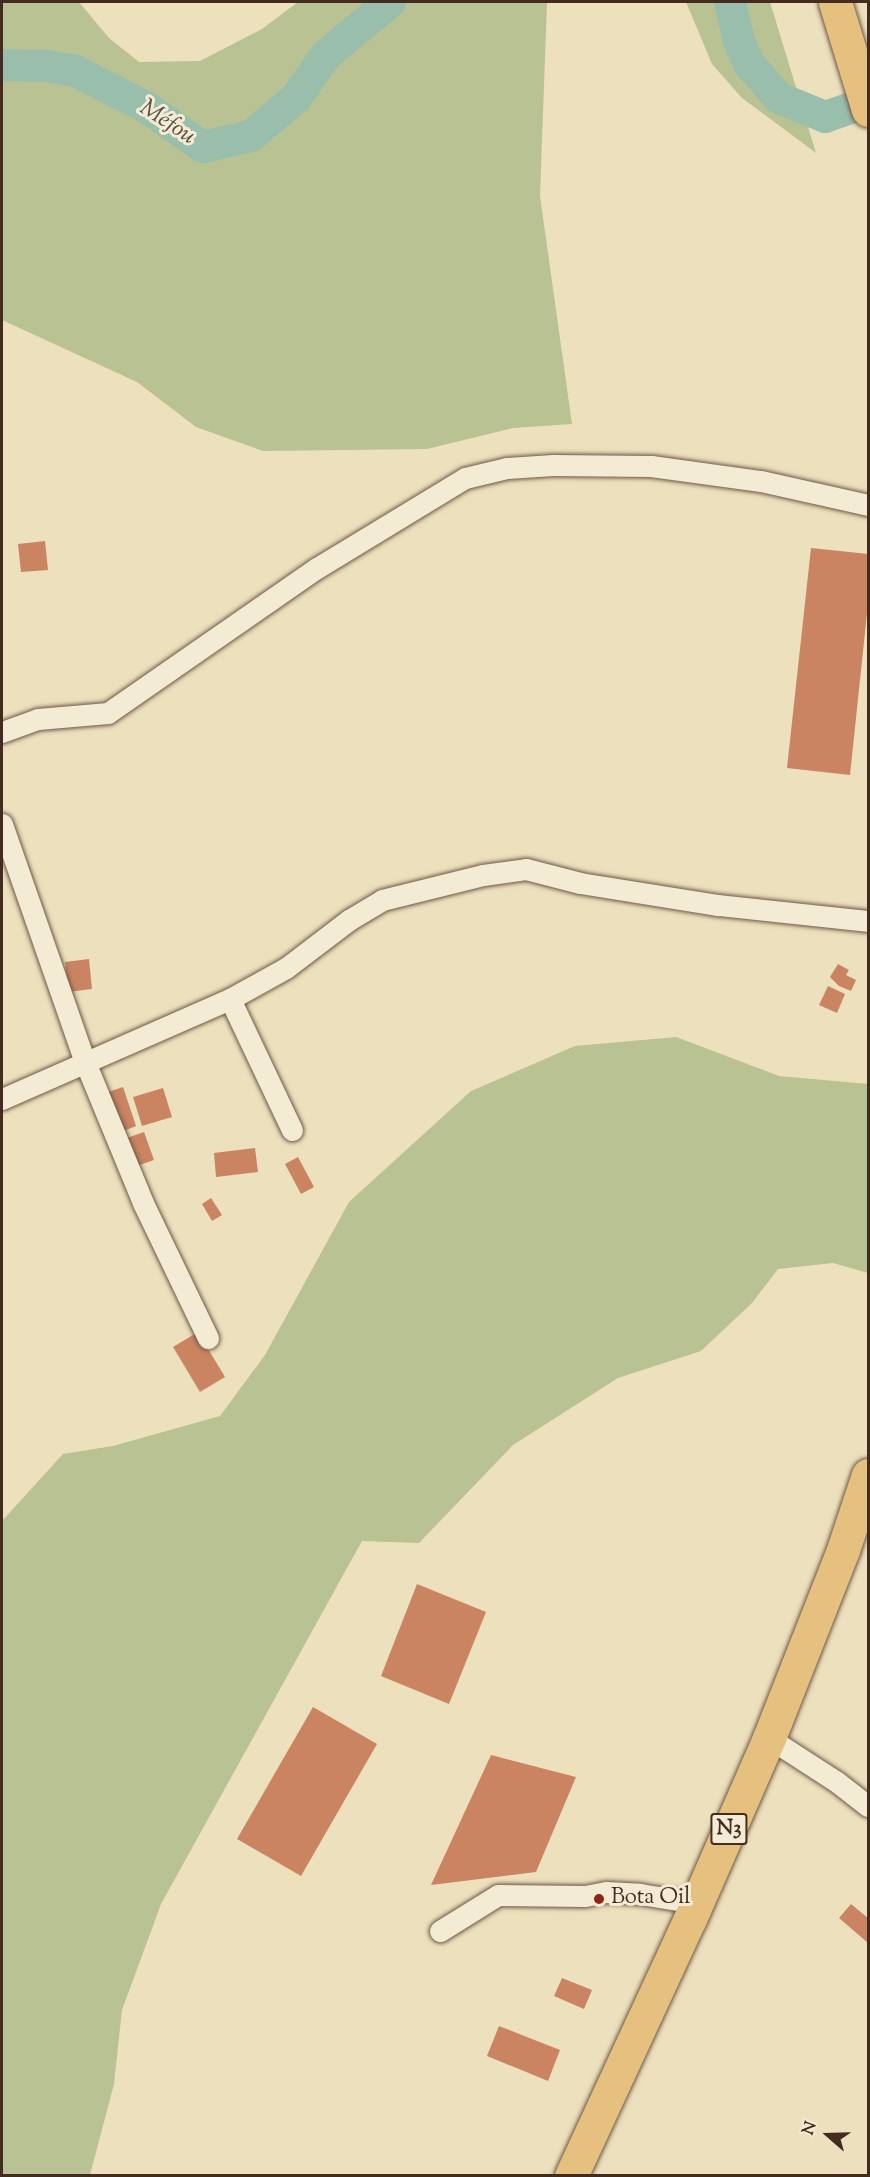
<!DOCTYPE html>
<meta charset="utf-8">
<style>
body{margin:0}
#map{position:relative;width:870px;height:2177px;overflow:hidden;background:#ede0bd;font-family:"Sorts Mill Goudy",serif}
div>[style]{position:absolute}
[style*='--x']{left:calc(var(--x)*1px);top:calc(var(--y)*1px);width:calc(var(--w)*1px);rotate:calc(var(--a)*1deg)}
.green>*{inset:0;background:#b8c292}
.river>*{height:32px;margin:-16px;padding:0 16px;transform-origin:16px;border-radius:16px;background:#9abeac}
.building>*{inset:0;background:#ca8461}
.roads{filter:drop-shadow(0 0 2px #6e5946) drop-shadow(0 0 2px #6e5946)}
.street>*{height:21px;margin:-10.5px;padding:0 10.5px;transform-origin:10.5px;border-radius:10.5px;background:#f3ebd4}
.highway>*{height:33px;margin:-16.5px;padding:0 16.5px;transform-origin:16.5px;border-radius:16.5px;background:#e6c07e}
.dots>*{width:16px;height:16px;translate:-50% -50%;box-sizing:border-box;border:3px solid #f3ebd4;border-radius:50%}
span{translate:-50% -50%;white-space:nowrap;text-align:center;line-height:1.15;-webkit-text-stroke:6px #f3ebd4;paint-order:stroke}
.shield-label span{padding:2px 4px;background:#f3ebd4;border:2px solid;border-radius:4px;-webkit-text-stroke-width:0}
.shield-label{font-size:21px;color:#432c1f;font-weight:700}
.poi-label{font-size:22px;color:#432c1f}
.left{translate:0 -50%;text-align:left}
.water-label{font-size:24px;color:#595042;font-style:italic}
.frame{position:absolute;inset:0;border:3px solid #432c1f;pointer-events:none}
.north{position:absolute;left:798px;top:2105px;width:60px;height:60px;-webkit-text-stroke:4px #f3ebd4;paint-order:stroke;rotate:290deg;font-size:16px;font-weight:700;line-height:24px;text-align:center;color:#432c1f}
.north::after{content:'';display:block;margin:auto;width:21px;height:27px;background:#432c1f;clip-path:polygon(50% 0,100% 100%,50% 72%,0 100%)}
</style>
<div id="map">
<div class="green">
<div style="clip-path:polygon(2px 2px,79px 2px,109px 38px,139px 62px,200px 61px,262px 29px,298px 2px,547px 2px,540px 196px,572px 424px,513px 428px,427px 449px,263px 451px,196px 427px,137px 382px,2px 320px)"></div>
<div style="clip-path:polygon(686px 2px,770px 2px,816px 153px,742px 98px,712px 64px)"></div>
<div style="clip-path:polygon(676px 1037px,779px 1076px,868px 1084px,868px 1273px,833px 1263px,778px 1269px,752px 1303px,701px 1351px,618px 1378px,513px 1445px,419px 1543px,362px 1541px,161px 1904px,122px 2010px,114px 2084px,90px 2175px,2px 2175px,2px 1521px,63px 1454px,113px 1446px,220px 1416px,265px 1355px,349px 1202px,471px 1091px,575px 1046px)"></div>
</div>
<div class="river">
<div style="--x:730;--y:2;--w:37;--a:77"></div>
<div style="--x:738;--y:38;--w:28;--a:67"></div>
<div style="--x:749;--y:64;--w:45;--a:48.6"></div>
<div style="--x:779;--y:98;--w:50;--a:22.4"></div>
<div style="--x:825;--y:117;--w:46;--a:-19.2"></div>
<div style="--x:2;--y:65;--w:45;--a:1.3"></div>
<div style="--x:47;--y:66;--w:28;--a:10"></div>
<div style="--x:75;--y:71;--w:80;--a:26.9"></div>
<div style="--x:146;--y:107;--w:70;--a:35.1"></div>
<div style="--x:203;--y:147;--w:49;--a:-12.9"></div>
<div style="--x:251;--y:136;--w:59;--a:-40.2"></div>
<div style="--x:296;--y:98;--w:52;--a:-55.1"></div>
<div style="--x:326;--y:55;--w:83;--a:-39.6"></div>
</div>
<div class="building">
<div style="clip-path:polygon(45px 541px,48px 570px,21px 572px,18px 544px)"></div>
<div style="clip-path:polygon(811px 548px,868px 554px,868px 604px,850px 775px,787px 768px)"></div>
<div style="clip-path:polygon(89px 959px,92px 989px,68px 992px,65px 962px)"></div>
<div style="clip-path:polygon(838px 964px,849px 970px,846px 975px,856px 980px,851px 991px,839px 986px,830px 977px)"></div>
<div style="clip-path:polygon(828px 986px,845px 994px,837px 1013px,819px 1005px)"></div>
<div style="clip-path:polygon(123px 1087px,136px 1126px,121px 1132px,105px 1093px)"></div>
<div style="clip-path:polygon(163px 1088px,172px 1117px,142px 1126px,133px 1097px)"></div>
<div style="clip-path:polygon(144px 1132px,154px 1160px,134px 1167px,124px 1139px)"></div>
<div style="clip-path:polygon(255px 1148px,258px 1172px,216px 1177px,214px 1153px)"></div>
<div style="clip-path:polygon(298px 1157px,314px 1187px,301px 1194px,285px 1164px)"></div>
<div style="clip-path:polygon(211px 1198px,222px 1215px,212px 1221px,202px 1204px)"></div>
<div style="clip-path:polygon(198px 1332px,225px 1377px,200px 1392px,173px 1347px)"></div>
<div style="clip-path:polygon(417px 1584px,486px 1612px,449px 1704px,381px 1676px)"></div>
<div style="clip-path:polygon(313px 1707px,377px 1744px,301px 1876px,237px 1839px)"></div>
<div style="clip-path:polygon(491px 1755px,576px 1777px,536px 1872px,431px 1885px)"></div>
<div style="clip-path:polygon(851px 1904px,868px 1918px,868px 1943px,839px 1918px)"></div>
<div style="clip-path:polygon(562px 1978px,592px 1990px,584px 2009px,554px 1996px)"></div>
<div style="clip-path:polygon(499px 2026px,560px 2050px,548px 2081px,487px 2056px)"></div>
</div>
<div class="roads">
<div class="street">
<div style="--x:2;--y:732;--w:38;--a:-20"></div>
<div style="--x:38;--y:719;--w:70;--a:-4.9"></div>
<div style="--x:108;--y:713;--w:254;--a:-34.8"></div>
<div style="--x:317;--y:568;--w:173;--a:-31.3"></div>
<div style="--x:465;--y:478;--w:43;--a:-13.4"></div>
<div style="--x:507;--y:468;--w:46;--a:-3.7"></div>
<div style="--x:553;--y:465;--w:98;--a:0.6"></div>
<div style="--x:651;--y:466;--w:111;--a:7.8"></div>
<div style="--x:761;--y:481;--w:110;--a:12.6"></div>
<div style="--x:2;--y:824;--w:252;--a:70.8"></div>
<div style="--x:85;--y:1062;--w:152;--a:67.6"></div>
<div style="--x:143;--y:1203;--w:150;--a:64.3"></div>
<div style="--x:230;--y:999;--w:145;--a:64.7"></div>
<div style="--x:2;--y:1099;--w:249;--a:-23.7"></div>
<div style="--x:230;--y:999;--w:64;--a:-29"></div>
<div style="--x:286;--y:968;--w:79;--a:-37.3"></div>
<div style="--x:349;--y:920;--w:39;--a:-31"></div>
<div style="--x:382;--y:900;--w:104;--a:-13.9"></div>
<div style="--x:483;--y:875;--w:43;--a:-7.9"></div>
<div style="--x:526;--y:869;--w:56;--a:14.5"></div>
<div style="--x:580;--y:883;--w:140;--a:9.1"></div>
<div style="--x:718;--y:905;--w:151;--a:6.1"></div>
<div style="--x:769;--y:1738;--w:81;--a:32.9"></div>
<div style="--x:837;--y:1782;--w:39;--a:38"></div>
<div style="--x:440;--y:1931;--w:68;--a:-31.8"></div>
<div style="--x:498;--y:1895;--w:87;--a:0.7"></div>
<div style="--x:585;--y:1896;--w:21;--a:-11"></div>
<div style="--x:606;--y:1892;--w:34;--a:3"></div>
<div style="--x:640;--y:1894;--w:58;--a:9"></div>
</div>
<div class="highway">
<div style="--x:835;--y:2;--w:113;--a:73"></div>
<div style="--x:571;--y:2176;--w:283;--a:-65.2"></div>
<div style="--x:690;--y:1919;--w:197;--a:-66.4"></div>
<div style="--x:769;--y:1738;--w:202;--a:-68.5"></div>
<div style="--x:843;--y:1550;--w:79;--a:-71.6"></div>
</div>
</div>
<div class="dots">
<div style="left:599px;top:1899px;background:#8f2418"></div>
</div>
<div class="shield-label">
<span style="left:729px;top:1829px">N3</span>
</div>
<div class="poi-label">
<span class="left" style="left:611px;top:1899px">Bota Oil</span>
</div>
<div class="water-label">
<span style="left:167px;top:123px;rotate:33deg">Méfou</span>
</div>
<div class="frame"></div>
<div class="north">N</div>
</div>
